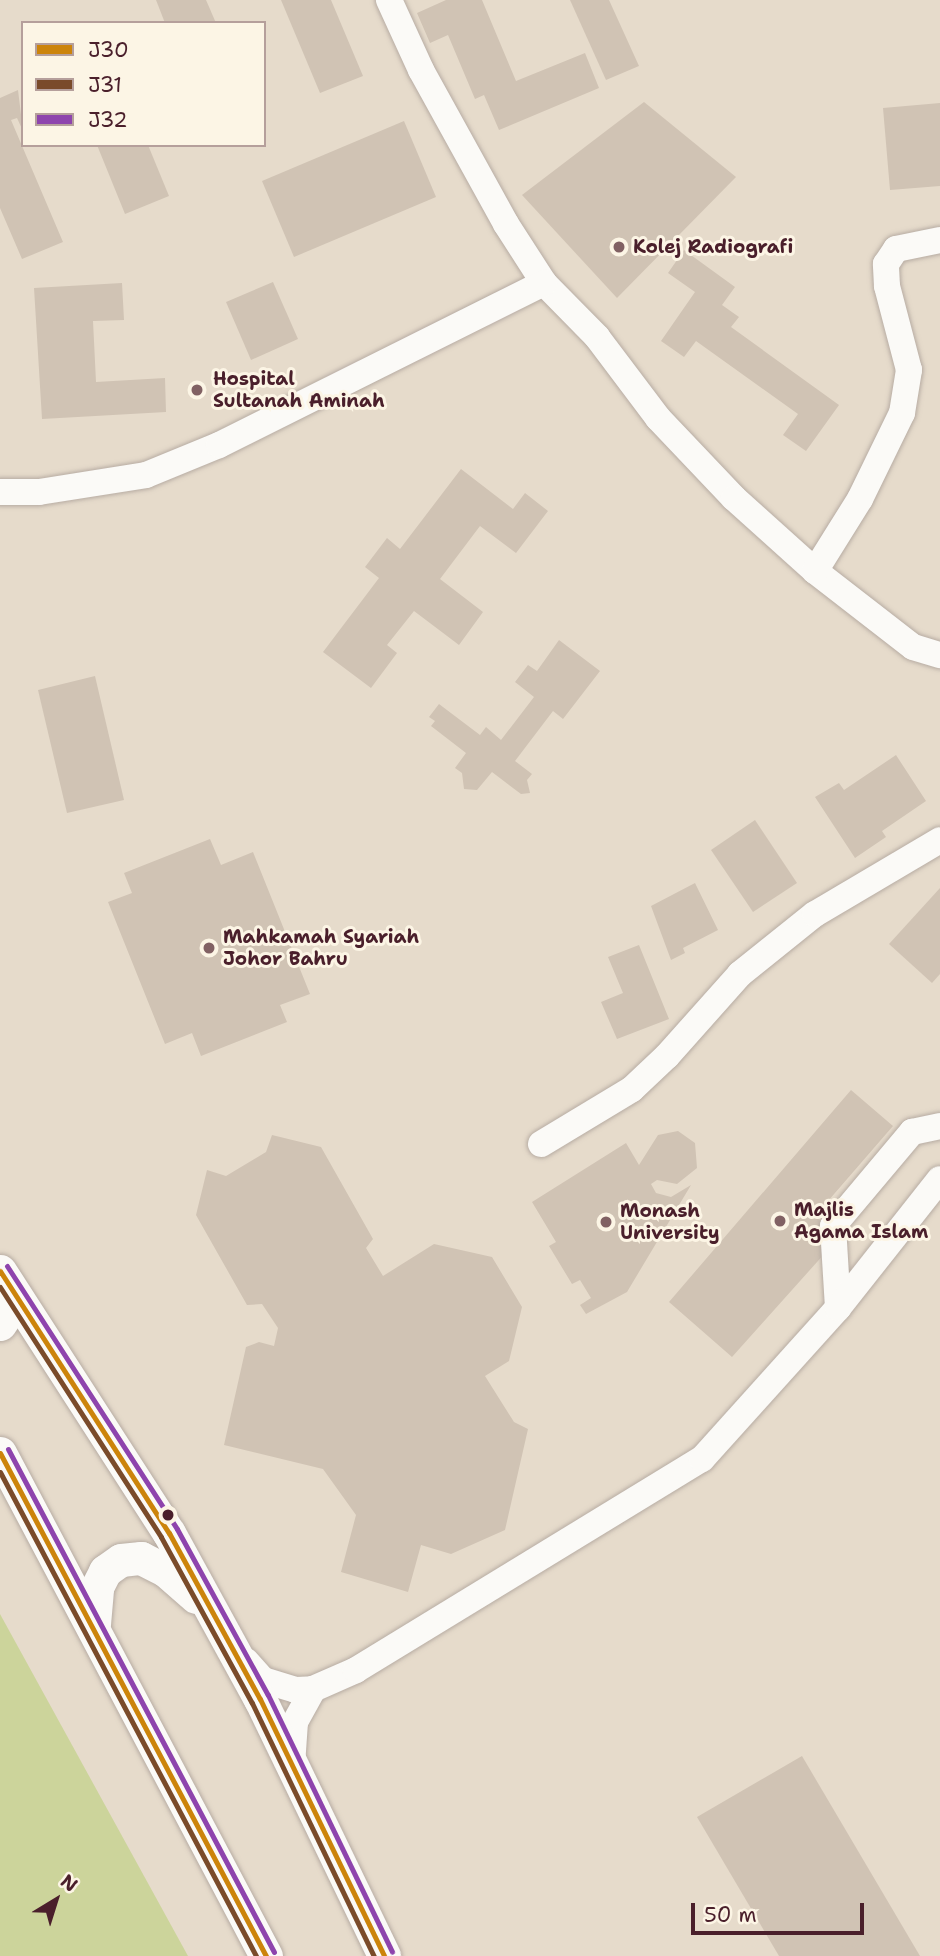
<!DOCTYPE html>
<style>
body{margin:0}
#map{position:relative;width:940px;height:1956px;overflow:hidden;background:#e6dbcb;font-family:"Shantell Sans",sans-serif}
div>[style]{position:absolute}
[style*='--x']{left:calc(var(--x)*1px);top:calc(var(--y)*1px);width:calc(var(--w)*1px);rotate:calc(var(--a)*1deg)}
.green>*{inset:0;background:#ccd49b}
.building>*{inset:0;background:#d0c3b4}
.roads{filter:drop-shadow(0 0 2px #b7aca3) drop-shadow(0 0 2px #b7aca3)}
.minor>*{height:26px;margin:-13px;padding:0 13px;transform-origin:13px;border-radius:13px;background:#fbfaf7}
.major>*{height:33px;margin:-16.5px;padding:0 16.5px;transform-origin:16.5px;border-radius:16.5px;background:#fbfaf7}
.bus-1>*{height:5px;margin:-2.5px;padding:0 2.5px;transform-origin:2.5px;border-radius:2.5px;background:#cc840b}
.bus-2>*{height:5px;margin:-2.5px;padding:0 2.5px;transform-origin:2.5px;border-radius:2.5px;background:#7a4b2a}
.bus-3>*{height:5px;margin:-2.5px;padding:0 2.5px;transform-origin:2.5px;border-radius:2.5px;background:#8e44ad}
.dots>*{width:19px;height:19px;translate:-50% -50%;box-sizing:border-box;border:4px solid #fcf5e5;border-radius:50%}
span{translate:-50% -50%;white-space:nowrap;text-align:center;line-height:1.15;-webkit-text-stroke:6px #fcf5e5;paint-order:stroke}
.poi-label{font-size:19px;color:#4a1f2b;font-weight:700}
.left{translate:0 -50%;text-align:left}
.legend{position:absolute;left:21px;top:21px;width:245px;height:126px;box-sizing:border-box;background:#fcf5e5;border:2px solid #b59f9b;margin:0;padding:9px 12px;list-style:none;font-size:21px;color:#4a1f2b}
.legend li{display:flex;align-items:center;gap:14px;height:35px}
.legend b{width:35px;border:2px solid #b59f9b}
.north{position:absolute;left:21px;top:1865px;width:70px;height:70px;-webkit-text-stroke:5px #fcf5e5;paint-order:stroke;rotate:38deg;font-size:19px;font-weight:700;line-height:28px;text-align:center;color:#4a1f2b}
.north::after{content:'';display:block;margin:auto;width:24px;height:32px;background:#4a1f2b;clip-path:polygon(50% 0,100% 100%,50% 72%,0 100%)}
.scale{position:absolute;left:691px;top:1903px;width:173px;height:32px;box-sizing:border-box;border:4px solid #4a1f2b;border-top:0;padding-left:9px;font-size:21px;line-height:24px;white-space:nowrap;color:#4a1f2b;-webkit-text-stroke:5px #fcf5e5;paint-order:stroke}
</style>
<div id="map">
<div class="green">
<div style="clip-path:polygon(0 1614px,188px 1956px,0 1956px)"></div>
</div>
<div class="building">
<div style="clip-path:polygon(156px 0,206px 0,216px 23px,165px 23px)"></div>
<div style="clip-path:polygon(281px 0,331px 0,363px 76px,320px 93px)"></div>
<div style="clip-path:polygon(446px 0,482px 0,516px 81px,585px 53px,599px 88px,499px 130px,484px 95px,475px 99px,448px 35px,430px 43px,417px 13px)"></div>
<div style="clip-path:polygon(570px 0,609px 0,639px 66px,606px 80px)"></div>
<div style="clip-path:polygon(18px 90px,23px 131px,17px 118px,11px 120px,63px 242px,22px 259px,0 208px,0 98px)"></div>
<div style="clip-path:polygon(644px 102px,736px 177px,617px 298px,522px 195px)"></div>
<div style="clip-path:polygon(940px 103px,940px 186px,890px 190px,883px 108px)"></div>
<div style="clip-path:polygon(404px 121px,436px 197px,294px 257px,262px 181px)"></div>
<div style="clip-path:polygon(97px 145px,148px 145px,169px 196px,125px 214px)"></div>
<div style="clip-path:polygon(684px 250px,735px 287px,722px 305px,739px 317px,731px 327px,839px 405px,806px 451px,783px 435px,798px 414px,696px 341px,684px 357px,661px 341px,695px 292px,668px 273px)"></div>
<div style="clip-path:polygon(273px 282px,298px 339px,251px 360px,226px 302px)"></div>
<div style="clip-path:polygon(122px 283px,124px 320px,93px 321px,96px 382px,165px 378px,166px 412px,42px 419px,34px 288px)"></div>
<div style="clip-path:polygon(461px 469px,513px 509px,525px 493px,548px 511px,516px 553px,480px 526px,440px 579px,483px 612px,459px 645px,414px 611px,387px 645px,397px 653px,371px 688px,323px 652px,379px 578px,365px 567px,387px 538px,400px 549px)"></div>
<div style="clip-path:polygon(559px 640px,600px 671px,563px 719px,553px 711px,515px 761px,532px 774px,527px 780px,530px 793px,521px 794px,492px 772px,477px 790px,464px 789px,462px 773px,455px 768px,466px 753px,431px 726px,435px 721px,429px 717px,439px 704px,480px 735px,486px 727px,501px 740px,534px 697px,515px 682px,528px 665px,537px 671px)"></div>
<div style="clip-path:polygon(95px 676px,124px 800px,67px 813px,38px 690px)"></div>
<div style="clip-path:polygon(896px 755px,926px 801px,882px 831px,886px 837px,855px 858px,815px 797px,839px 783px,844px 790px)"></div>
<div style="clip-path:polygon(755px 820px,797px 883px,753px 912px,711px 850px)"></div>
<div style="clip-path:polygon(210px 839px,221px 865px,253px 852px,310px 994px,280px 1005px,287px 1022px,201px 1056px,192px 1033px,165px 1044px,108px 902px,132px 893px,124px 873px)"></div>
<div style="clip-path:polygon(695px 883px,718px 930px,683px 948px,685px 953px,671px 960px,651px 906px)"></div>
<div style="clip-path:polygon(940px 888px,940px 974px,932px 983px,889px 944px)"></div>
<div style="clip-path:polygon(639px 945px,669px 1019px,617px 1039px,601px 1002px,623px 993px,608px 957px)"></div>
<div style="clip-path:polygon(851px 1090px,893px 1126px,815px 1216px,825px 1225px,826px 1252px,732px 1357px,669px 1302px)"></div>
<div style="clip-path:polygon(678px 1131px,695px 1143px,697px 1168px,677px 1184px,657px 1180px,651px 1184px,656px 1193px,671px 1197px,691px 1185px,627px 1292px,586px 1314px,580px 1305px,591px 1298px,580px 1280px,572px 1284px,549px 1246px,556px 1242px,532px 1202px,626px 1143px,639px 1165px,658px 1135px)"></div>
<div style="clip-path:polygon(272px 1135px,321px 1147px,373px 1239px,366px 1248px,383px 1276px,434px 1244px,492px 1257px,522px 1307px,509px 1361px,485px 1376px,514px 1422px,528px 1429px,505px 1530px,451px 1554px,421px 1545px,408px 1592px,341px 1572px,356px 1515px,323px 1469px,224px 1445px,246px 1347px,259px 1342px,274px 1346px,278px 1328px,262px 1304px,247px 1305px,196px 1215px,207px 1170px,226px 1176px,266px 1152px)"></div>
<div style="clip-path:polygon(802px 1756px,920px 1956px,779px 1956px,697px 1817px)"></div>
</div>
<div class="roads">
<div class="minor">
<div style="--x:389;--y:0;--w:77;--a:65.4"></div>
<div style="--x:421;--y:70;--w:176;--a:61.1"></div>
<div style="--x:506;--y:224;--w:70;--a:57.2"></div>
<div style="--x:544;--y:283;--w:76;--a:45.5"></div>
<div style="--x:597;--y:337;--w:101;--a:53"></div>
<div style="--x:658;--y:418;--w:110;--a:46.5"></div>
<div style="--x:734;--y:498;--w:109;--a:42"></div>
<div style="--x:815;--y:571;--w:124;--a:37.8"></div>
<div style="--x:913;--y:647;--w:28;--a:17"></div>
<div style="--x:0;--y:492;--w:39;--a:0"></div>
<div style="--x:39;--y:492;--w:108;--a:-9"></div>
<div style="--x:146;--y:475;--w:79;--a:-22.3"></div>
<div style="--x:219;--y:445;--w:363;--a:-26.5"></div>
<div style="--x:815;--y:571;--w:85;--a:-58"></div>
<div style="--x:860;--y:499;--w:96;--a:-64"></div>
<div style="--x:902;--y:413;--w:44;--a:-80.8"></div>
<div style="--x:909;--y:370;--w:87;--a:-104.7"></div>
<div style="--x:887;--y:286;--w:22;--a:-93"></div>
<div style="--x:886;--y:264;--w:18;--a:-56"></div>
<div style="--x:896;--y:249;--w:45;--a:-11.6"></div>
<div style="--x:541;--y:1144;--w:106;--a:-31.1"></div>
<div style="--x:632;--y:1089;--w:48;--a:-43.3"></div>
<div style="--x:667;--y:1056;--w:110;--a:-48.3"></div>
<div style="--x:740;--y:974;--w:96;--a:-38.7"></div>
<div style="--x:815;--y:914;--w:145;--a:-30.6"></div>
<div style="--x:838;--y:1308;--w:82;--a:-93.5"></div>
<div style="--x:833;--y:1226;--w:123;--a:-50"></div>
<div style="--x:912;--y:1132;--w:29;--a:-12"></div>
<div style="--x:246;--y:1661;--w:25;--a:48"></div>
<div style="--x:263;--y:1680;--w:34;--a:17"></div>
<div style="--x:296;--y:1690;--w:17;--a:-3"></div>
<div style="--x:313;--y:1689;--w:47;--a:-23.8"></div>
<div style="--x:356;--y:1670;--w:405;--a:-31.4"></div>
<div style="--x:702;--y:1459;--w:203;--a:-48"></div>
<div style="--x:838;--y:1308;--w:164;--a:-51.7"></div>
<div style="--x:292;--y:1765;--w:43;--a:-86"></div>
<div style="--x:295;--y:1722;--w:38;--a:-61"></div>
</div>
<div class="major">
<div style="--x:0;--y:1271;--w:312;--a:57.2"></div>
<div style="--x:169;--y:1533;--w:189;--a:61.3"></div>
<div style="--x:260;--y:1699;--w:285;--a:64.2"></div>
<div style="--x:0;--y:1324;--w:11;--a:-56"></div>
<div style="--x:6;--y:1315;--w:39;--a:-96"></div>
<div style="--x:0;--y:1453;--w:569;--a:62.13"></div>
<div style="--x:94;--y:1624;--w:37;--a:-85"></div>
<div style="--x:97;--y:1587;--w:18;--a:-63"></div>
<div style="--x:105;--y:1571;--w:19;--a:-35"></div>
<div style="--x:121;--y:1560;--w:20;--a:-6"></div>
<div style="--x:141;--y:1558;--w:27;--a:27"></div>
<div style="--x:165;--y:1570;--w:41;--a:41.1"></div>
</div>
</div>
<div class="bus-1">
<div style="--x:0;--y:1271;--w:312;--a:57.2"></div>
<div style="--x:169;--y:1533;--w:189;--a:61.3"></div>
<div style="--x:260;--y:1699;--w:285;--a:64.2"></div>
<div style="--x:0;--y:1453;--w:569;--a:62.13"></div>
</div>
<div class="bus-2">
<div style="--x:0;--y:1287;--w:297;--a:57.2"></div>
<div style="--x:161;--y:1537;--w:189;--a:61.3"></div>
<div style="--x:252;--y:1703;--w:281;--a:64.3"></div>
<div style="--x:0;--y:1472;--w:548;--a:62.12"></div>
</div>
<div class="bus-3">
<div style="--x:7;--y:1266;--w:313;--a:57.1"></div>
<div style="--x:177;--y:1529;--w:189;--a:61.3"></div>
<div style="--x:268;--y:1695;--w:285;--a:64.2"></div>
<div style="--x:8;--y:1449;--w:569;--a:62.13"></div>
</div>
<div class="dots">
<div style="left:619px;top:247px;background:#816163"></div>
<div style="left:197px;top:390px;background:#816163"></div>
<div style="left:209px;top:948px;background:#816163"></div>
<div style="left:780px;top:1221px;background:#816163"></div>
<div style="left:606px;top:1222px;background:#816163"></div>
<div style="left:168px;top:1515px;background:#4a1f2b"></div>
</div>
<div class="poi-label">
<span class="left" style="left:633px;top:247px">Kolej Radiografi</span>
<span class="left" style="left:213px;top:390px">Hospital<br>Sultanah Aminah</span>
<span class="left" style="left:223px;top:948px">Mahkamah Syariah<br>Johor Bahru</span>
<span class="left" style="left:794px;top:1221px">Majlis<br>Agama Islam</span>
<span class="left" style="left:620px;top:1222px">Monash<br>University</span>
</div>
<ul class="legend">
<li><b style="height:9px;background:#cc840b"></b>J30</li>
<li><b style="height:9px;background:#7a4b2a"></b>J31</li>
<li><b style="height:9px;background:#8e44ad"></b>J32</li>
</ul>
<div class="north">N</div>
<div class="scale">50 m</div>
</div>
